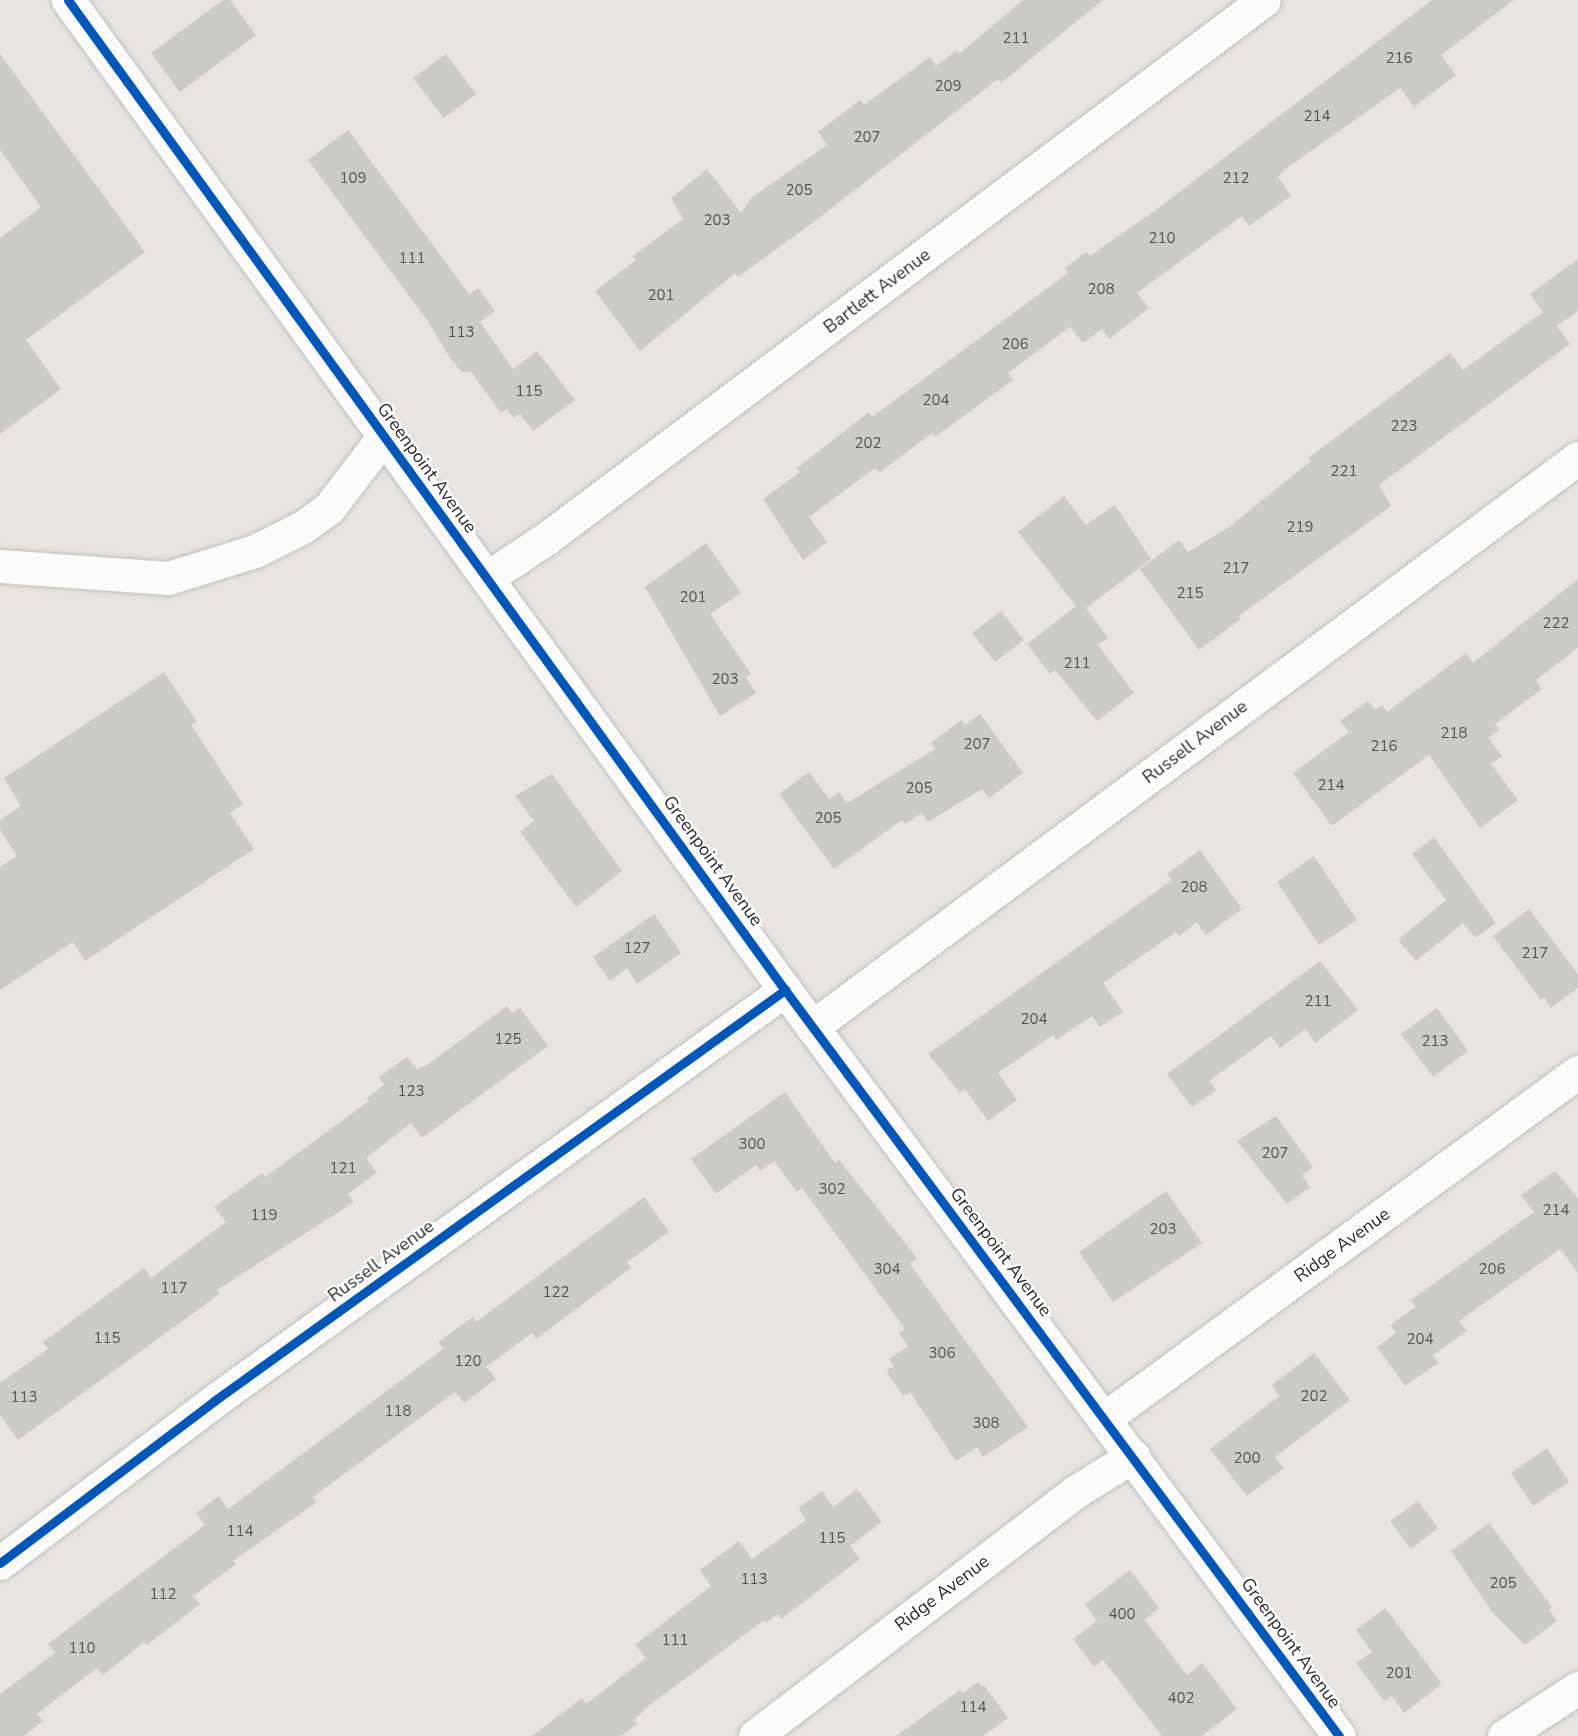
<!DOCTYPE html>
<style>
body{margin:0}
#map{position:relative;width:1578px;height:1736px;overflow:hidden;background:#e8e5e0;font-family:"Nunito Sans",sans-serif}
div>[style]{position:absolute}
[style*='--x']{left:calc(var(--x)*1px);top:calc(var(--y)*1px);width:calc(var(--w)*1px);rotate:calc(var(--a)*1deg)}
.building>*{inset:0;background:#cdcbc7}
.roads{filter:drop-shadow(0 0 2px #c1c1c1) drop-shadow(0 0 2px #c1c1c1)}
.minor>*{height:33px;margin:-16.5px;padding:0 16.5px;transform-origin:16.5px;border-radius:16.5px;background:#fcfbfa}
.cycleway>*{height:9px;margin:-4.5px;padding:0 4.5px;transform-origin:4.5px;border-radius:4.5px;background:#0057b8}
span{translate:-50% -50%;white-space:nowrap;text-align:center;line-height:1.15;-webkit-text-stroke:4.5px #fff;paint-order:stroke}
.number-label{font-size:15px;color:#545453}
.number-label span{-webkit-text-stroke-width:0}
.street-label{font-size:18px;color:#2a2a2a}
</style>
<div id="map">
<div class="building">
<div style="clip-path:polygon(223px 0,230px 0,256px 35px,180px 92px,151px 53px)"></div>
<div style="clip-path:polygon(1023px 0,1103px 0,1001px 83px,998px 79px,811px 224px,738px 277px,735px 273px,640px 351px,595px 291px,636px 260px,633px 256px,683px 219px,671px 198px,707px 169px,741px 213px,751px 198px,827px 145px,818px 132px,860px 100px,864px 105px,930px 57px,936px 66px,956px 51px,959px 54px)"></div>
<div style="clip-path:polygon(1432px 0,1514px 0,1441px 55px,1456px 75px,1414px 107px,1400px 88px,1284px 170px,1278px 177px,1291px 196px,1249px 226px,1242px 216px,1137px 293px,1149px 308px,1109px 339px,1102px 329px,1083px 343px,1070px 327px,1008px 373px,1013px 380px,935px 437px,932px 433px,879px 473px,875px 468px,809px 517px,827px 542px,803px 560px,763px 499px,800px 472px,797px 468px,869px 412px,872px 417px,1068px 273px,1065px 268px,1086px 252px,1090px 256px,1157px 209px)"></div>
<div style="clip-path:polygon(0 54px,145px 252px,26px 340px,61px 389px,0 434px,0 238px,41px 207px,0 150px)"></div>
<div style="clip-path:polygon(446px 54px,476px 94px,444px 118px,413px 78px)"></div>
<div style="clip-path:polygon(348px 130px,469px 294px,478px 288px,495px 311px,480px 322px,513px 369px,537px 351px,575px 400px,533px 431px,520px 414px,514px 418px,507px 409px,501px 413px,471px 372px,462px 372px,449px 357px,430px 324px,308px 160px)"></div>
<div style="clip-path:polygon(1578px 259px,1578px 311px,1557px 326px,1570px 344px,1379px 485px,1391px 506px,1239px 616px,1241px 619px,1199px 650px,1140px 569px,1179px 540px,1188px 552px,1229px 527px,1311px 461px,1308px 458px,1450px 353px,1463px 370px,1543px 312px,1530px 294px)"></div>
<div style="clip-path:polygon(1064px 496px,1086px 525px,1115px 505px,1151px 559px,1086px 608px,1108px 638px,1098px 645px,1134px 693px,1097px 721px,1055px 670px,1050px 674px,1027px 644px,1076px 606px,1018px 532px)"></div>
<div style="clip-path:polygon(706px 543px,741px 593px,710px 614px,751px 674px,746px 677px,756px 693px,720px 716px,645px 587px)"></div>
<div style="clip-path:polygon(1578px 579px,1578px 648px,1536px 680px,1542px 689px,1495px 724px,1499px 730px,1488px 738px,1502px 756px,1491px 764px,1518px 800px,1480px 828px,1429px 755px,1332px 826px,1293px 773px,1349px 732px,1340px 721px,1368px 701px,1375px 710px,1382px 705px,1387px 712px,1466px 653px,1473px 663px)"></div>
<div style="clip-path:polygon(1001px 611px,1024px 640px,995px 662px,972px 633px)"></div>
<div style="clip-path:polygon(164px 672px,197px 722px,191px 725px,243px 804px,230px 813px,254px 849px,85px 961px,73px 942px,0 990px,0 867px,17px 856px,0 830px,0 820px,21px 806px,4px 778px)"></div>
<div style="clip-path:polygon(980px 714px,1023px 773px,989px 798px,982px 789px,928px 822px,922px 813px,905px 824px,902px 820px,834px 869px,779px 794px,809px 772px,829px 799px,839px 792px,847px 803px,935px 749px,931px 743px,961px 720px,965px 725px)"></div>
<div style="clip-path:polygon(552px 774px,622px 871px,576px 907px,520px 832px,534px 821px,515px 796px)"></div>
<div style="clip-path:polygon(1434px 837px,1496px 923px,1475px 938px,1463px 923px,1416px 961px,1398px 940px,1446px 900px,1412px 854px)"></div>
<div style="clip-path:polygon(1200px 850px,1242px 909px,1206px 935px,1197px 922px,1179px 936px,1176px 932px,1103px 983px,1123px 1012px,1100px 1027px,1092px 1016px,1056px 1040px,1053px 1035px,998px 1073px,1017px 1100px,988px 1121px,965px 1089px,960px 1093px,928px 1054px,1172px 880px,1167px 874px)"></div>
<div style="clip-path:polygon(1314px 856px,1357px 920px,1319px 945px,1277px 882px)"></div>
<div style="clip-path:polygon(1529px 909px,1578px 974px,1578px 988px,1551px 1008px,1544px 997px,1541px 1000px,1493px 936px)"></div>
<div style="clip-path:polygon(654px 914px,681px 953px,637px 984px,627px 968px,610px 981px,593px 957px)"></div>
<div style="clip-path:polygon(1320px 961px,1358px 1010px,1315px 1043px,1306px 1029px,1280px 1048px,1271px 1036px,1209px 1081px,1216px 1090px,1192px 1107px,1167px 1074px)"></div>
<div style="clip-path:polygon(507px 1006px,512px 1013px,520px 1008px,548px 1046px,422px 1138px,411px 1123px,366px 1158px,377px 1173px,348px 1194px,354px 1202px,217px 1290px,220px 1293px,206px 1304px,18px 1440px,0 1415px,0 1383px,48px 1349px,43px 1342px,144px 1268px,151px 1278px,226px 1222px,214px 1207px,262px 1173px,265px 1177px,369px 1101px,367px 1098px,384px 1085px,379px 1077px,407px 1057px,417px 1069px,427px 1065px)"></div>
<div style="clip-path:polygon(1437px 1008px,1468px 1051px,1433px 1077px,1401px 1034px)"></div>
<div style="clip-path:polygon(785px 1092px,835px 1163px,839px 1160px,917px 1258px,910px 1264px,1028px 1427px,983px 1457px,977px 1447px,956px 1461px,910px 1392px,903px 1396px,886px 1371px,894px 1366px,889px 1359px,908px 1346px,899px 1333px,905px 1329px,802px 1188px,797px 1192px,774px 1161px,760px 1171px,756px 1165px,716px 1194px,691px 1159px)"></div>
<div style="clip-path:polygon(1276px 1116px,1313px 1167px,1302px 1175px,1310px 1187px,1287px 1204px,1237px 1141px)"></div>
<div style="clip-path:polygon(1555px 1171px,1578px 1198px,1578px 1273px,1560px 1249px,1459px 1321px,1467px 1331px,1433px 1355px,1438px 1363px,1405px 1386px,1377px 1347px,1396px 1333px,1390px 1325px,1416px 1307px,1411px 1300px,1534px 1212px,1521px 1195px)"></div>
<div style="clip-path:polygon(1166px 1191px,1202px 1243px,1113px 1302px,1079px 1252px)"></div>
<div style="clip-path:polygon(644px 1197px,669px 1232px,627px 1262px,631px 1268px,536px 1339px,532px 1333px,486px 1367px,496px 1379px,464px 1403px,455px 1392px,313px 1497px,317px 1502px,233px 1561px,236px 1564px,193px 1596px,200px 1604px,147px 1645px,144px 1642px,103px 1675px,97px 1668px,37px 1714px,43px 1721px,24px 1736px,0 1736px,0 1694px,55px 1653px,48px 1644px,205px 1525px,196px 1513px,219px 1496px,228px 1509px,443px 1349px,438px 1342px,473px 1317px,476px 1322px)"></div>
<div style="clip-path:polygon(1314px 1353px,1350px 1400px,1275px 1457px,1284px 1468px,1247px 1496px,1210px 1449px,1279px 1396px,1272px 1385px)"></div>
<div style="clip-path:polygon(1547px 1448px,1569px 1482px,1533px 1506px,1511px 1473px)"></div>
<div style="clip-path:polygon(857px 1489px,882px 1522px,850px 1546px,860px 1559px,781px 1619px,777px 1614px,766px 1623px,764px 1620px,651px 1704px,634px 1720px,637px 1724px,621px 1736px,532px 1736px,582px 1698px,586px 1704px,646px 1658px,635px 1645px,711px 1586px,700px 1570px,739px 1541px,752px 1559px,806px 1520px,798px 1508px,822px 1491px,833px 1507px)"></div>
<div style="clip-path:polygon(1418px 1501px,1438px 1528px,1411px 1549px,1390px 1521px)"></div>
<div style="clip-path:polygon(1489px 1523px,1552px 1607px,1549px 1610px,1557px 1621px,1525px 1645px,1493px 1613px,1451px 1551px)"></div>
<div style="clip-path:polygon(1130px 1570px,1159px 1608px,1145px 1620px,1187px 1675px,1202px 1663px,1237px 1709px,1202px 1736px,1162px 1736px,1103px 1660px,1094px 1667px,1073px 1639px,1097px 1621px,1085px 1604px)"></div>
<div style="clip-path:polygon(1385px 1608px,1442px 1684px,1404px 1713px,1392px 1696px,1384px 1701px,1356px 1663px,1372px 1652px,1356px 1630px)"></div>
<div style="clip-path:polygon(978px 1682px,982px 1687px,984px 1685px,1008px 1718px,983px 1736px,896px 1736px,960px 1690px,963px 1693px)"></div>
</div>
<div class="roads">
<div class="minor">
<div style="--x:68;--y:0;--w:1222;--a:54.09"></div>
<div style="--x:785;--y:990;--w:929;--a:53.4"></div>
<div style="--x:0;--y:566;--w:168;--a:4.1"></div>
<div style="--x:168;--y:578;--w:91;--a:-17.2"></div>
<div style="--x:255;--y:551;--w:54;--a:-26.6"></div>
<div style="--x:303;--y:527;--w:32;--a:-36"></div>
<div style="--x:329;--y:508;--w:91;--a:-52.6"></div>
<div style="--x:487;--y:578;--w:72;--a:-33.7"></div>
<div style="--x:547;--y:538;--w:896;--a:-36.88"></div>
<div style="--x:812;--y:1027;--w:954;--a:-36.61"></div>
<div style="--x:1105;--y:1418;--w:586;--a:-36.19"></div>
<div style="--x:0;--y:1563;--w:268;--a:-37.1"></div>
<div style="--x:214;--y:1401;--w:704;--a:-35.75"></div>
<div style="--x:755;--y:1736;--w:406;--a:-37.3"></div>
<div style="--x:1078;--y:1490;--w:65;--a:-31.7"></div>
<div style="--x:1504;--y:1736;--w:88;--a:-33"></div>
</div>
</div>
<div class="cycleway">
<div style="--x:68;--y:0;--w:1222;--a:54.09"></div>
<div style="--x:785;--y:990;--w:929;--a:53.4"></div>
<div style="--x:0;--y:1563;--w:268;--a:-37.1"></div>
<div style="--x:214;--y:1401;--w:704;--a:-35.75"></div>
</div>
<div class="number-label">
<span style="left:1016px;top:39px">211</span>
<span style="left:1399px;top:59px">216</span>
<span style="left:948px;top:87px">209</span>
<span style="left:1317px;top:117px">214</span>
<span style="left:867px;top:138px">207</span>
<span style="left:353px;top:179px">109</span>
<span style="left:1236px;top:179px">212</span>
<span style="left:799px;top:191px">205</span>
<span style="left:717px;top:221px">203</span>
<span style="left:1162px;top:239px">210</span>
<span style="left:412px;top:259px">111</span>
<span style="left:1101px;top:290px">208</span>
<span style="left:661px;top:296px">201</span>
<span style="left:461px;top:333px">113</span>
<span style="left:1015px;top:345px">206</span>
<span style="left:529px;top:392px">115</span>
<span style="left:936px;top:401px">204</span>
<span style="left:1404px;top:427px">223</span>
<span style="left:868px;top:444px">202</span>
<span style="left:1344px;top:472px">221</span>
<span style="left:1300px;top:528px">219</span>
<span style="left:1236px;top:569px">217</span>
<span style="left:1190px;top:594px">215</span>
<span style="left:693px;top:598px">201</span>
<span style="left:1556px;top:624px">222</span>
<span style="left:1077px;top:664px">211</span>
<span style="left:725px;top:680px">203</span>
<span style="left:1454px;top:734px">218</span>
<span style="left:977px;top:745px">207</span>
<span style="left:1384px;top:747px">216</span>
<span style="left:1331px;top:786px">214</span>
<span style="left:919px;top:789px">205</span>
<span style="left:828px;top:819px">205</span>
<span style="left:1194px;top:888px">208</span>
<span style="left:637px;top:949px">127</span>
<span style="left:1535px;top:954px">217</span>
<span style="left:1318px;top:1002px">211</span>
<span style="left:1034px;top:1020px">204</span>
<span style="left:508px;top:1040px">125</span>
<span style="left:1435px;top:1042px">213</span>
<span style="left:411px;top:1092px">123</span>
<span style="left:752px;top:1145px">300</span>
<span style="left:1275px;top:1154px">207</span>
<span style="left:343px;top:1169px">121</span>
<span style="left:832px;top:1190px">302</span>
<span style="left:1556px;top:1211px">214</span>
<span style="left:264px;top:1216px">119</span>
<span style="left:1163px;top:1230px">203</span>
<span style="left:887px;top:1270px">304</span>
<span style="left:1492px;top:1270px">206</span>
<span style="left:174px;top:1289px">117</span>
<span style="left:556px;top:1293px">122</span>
<span style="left:107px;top:1339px">115</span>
<span style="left:1420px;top:1340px">204</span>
<span style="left:942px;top:1354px">306</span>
<span style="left:468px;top:1362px">120</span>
<span style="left:1314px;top:1397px">202</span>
<span style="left:24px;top:1398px">113</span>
<span style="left:398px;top:1412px">118</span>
<span style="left:986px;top:1424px">308</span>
<span style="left:1247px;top:1459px">200</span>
<span style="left:240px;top:1532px">114</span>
<span style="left:832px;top:1539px">115</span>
<span style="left:754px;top:1580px">113</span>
<span style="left:1503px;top:1584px">205</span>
<span style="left:163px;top:1595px">112</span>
<span style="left:1122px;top:1615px">400</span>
<span style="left:675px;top:1641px">111</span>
<span style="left:82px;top:1649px">110</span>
<span style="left:1399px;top:1674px">201</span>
<span style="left:1181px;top:1699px">402</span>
<span style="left:973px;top:1708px">114</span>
</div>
<div class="street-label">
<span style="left:877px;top:291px;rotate:-37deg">Bartlett Avenue</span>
<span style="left:427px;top:468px;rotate:54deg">Greenpoint Avenue</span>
<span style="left:1195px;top:742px;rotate:-37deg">Russell Avenue</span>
<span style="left:713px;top:861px;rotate:54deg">Greenpoint Avenue</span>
<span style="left:1342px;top:1245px;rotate:-36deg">Ridge Avenue</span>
<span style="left:1001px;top:1252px;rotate:53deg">Greenpoint Avenue</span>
<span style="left:381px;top:1261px;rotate:-36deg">Russell Avenue</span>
<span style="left:942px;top:1593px;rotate:-37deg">Ridge Avenue</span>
<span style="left:1291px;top:1643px;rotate:54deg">Greenpoint Avenue</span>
</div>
</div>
